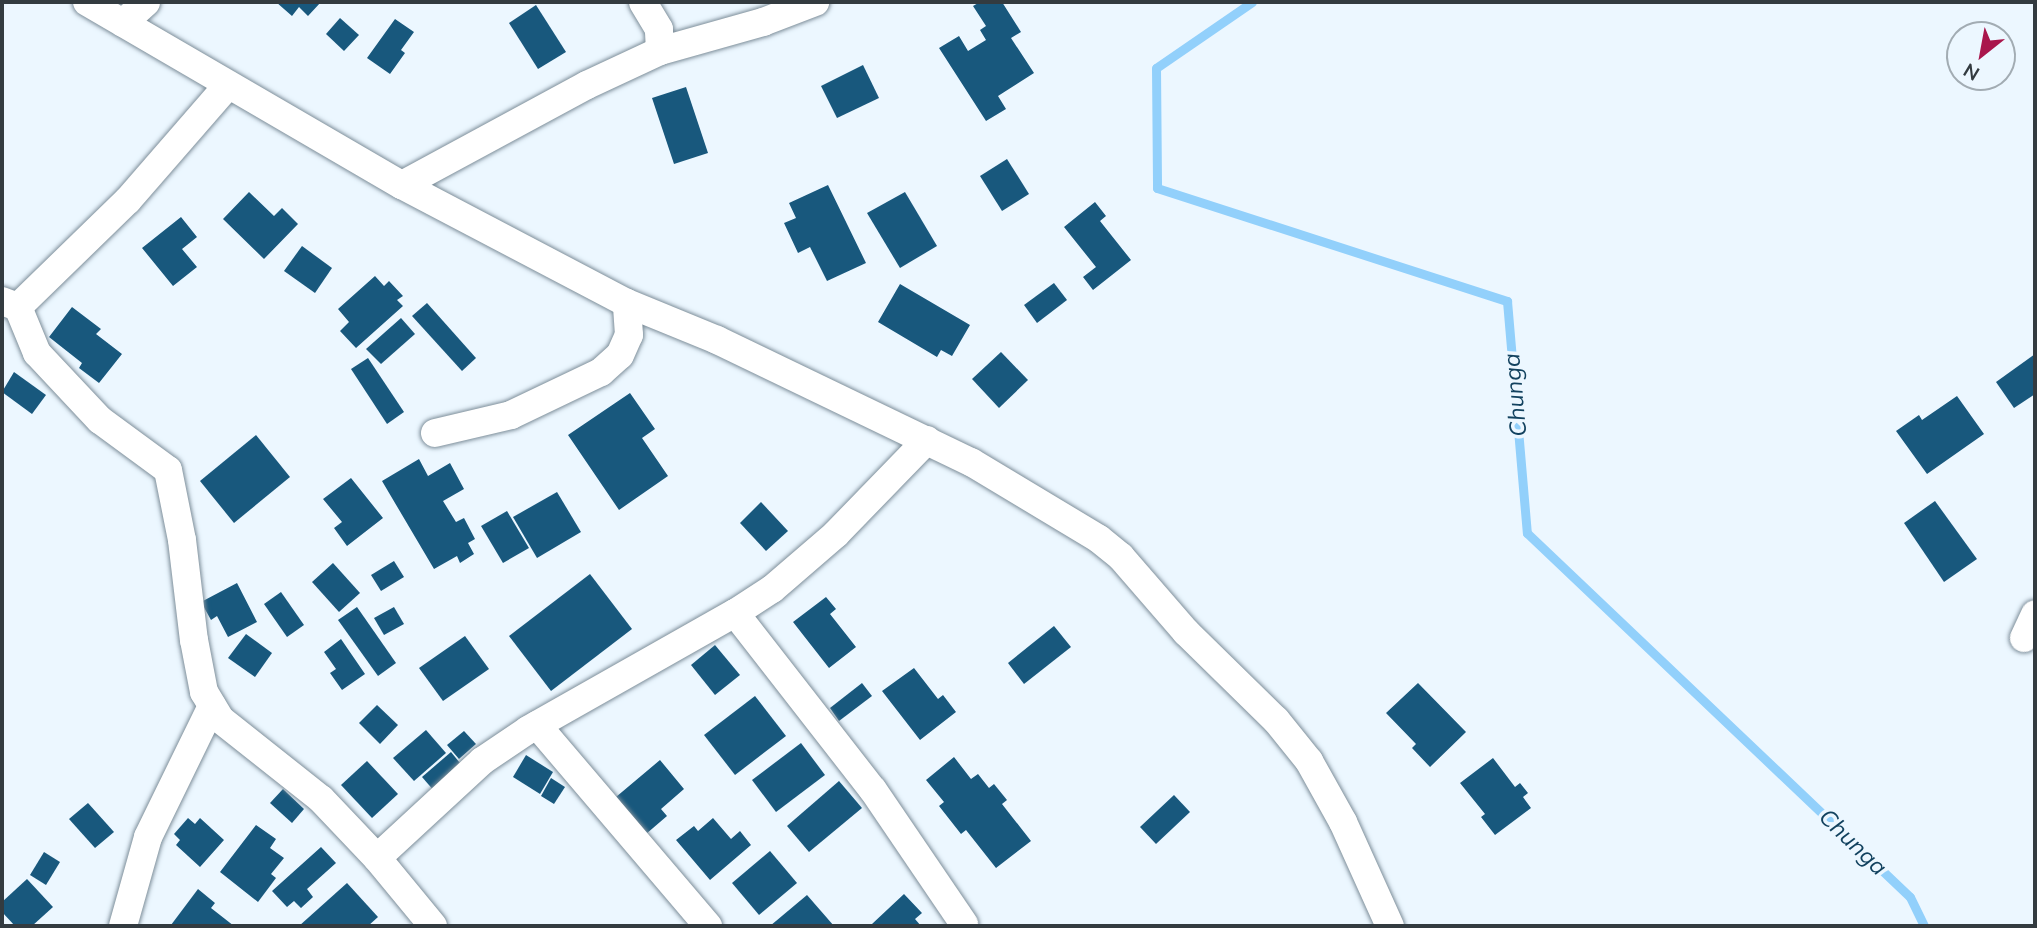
<!DOCTYPE html>
<style>
body{margin:0}
#map{position:relative;width:2037px;height:928px;overflow:hidden;background:#ecf7ff;font-family:Mulish,sans-serif}
div>[style]{position:absolute}
[style*='--x']{left:calc(var(--x)*1px);top:calc(var(--y)*1px);width:calc(var(--w)*1px);rotate:calc(var(--a)*1deg)}
.stream>*{height:9px;margin:-4.5px;padding:0 4.5px;transform-origin:4.5px;border-radius:4.5px;background:#92d0fb}
.building>*{inset:0;background:#18587d}
.roads{filter:drop-shadow(0 0 2px #7d8e9a) drop-shadow(0 0 2px #7d8e9a)}
.minor>*{height:28px;margin:-14px;padding:0 14px;transform-origin:14px;border-radius:14px;background:#fff}
span{translate:-50% -50%;white-space:nowrap;text-align:center;line-height:1.15;-webkit-text-stroke:7px #ecf7ff;paint-order:stroke}
.water-label{font-size:23px;color:#12425f;font-style:italic}
.frame{position:absolute;inset:0;border:4px solid #333b40;pointer-events:none}
.north{position:absolute;left:1946px;top:21px;width:70px;height:70px;box-sizing:border-box;background:#ecf7ff;border:2px solid #a2acb3;border-radius:50%;rotate:211deg;font-size:19px;font-weight:700;line-height:28px;text-align:center;color:#333b40}
.north::after{content:'';display:block;margin:auto;width:24px;height:32px;background:#a9164c;clip-path:polygon(50% 0,100% 100%,50% 72%,0 100%)}
</style>
<div id="map">
<div class="stream">
<div style="--x:1252;--y:2;--w:116;--a:145.5"></div>
<div style="--x:1156;--y:68;--w:120;--a:89.5"></div>
<div style="--x:1157;--y:188;--w:368;--a:17.9"></div>
<div style="--x:1507;--y:301;--w:233;--a:85.1"></div>
<div style="--x:1527;--y:533;--w:528;--a:43.54"></div>
<div style="--x:1910;--y:897;--w:32;--a:64"></div>
</div>
<div class="building">
<div style="clip-path:polygon(276px 2px,321px 2px,308px 16px,299px 7px,292px 16px)"></div>
<div style="clip-path:polygon(980px 2px,1002px 2px,1021px 32px,1011px 38px,1034px 73px,998px 96px,1006px 109px,986px 121px,939px 48px,959px 36px,968px 51px,986px 40px,980px 30px,986px 26px,973px 6px)"></div>
<div style="clip-path:polygon(536px 5px,566px 52px,538px 69px,509px 23px)"></div>
<div style="clip-path:polygon(340px 18px,359px 35px,344px 51px,326px 34px)"></div>
<div style="clip-path:polygon(395px 19px,414px 32px,401px 50px,405px 53px,390px 74px,367px 58px)"></div>
<div style="clip-path:polygon(863px 65px,879px 98px,837px 118px,821px 86px)"></div>
<div style="clip-path:polygon(686px 87px,708px 153px,674px 164px,652px 98px)"></div>
<div style="clip-path:polygon(1007px 159px,1029px 194px,1002px 211px,980px 176px)"></div>
<div style="clip-path:polygon(828px 185px,866px 263px,827px 281px,810px 247px,798px 253px,784px 223px,796px 218px,789px 203px)"></div>
<div style="clip-path:polygon(249px 192px,274px 216px,282px 208px,298px 224px,264px 259px,223px 219px)"></div>
<div style="clip-path:polygon(905px 192px,937px 246px,900px 268px,867px 213px)"></div>
<div style="clip-path:polygon(1095px 202px,1106px 216px,1100px 221px,1131px 260px,1093px 290px,1083px 277px,1096px 267px,1064px 227px)"></div>
<div style="clip-path:polygon(181px 217px,197px 237px,182px 249px,197px 267px,173px 286px,142px 248px)"></div>
<div style="clip-path:polygon(302px 246px,332px 268px,315px 293px,284px 271px)"></div>
<div style="clip-path:polygon(375px 276px,384px 286px,389px 281px,403px 296px,397px 300px,403px 306px,356px 348px,340px 331px,349px 322px,338px 309px)"></div>
<div style="clip-path:polygon(1054px 283px,1067px 300px,1037px 323px,1024px 305px)"></div>
<div style="clip-path:polygon(900px 284px,970px 325px,952px 356px,941px 350px,937px 357px,878px 322px)"></div>
<div style="clip-path:polygon(427px 303px,476px 358px,462px 371px,412px 316px)"></div>
<div style="clip-path:polygon(72px 307px,101px 329px,96px 334px,122px 354px,99px 383px,79px 368px,82px 363px,49px 337px)"></div>
<div style="clip-path:polygon(401px 318px,415px 334px,381px 364px,366px 349px)"></div>
<div style="clip-path:polygon(1001px 352px,1028px 380px,999px 408px,972px 379px)"></div>
<div style="clip-path:polygon(2035px 354px,2035px 394px,2014px 408px,1996px 382px)"></div>
<div style="clip-path:polygon(368px 358px,404px 412px,387px 424px,351px 369px)"></div>
<div style="clip-path:polygon(14px 372px,46px 395px,32px 414px,2px 392px)"></div>
<div style="clip-path:polygon(630px 393px,655px 429px,642px 438px,668px 476px,619px 510px,568px 435px)"></div>
<div style="clip-path:polygon(1957px 396px,1984px 434px,1927px 474px,1896px 431px,1919px 415px,1922px 420px)"></div>
<div style="clip-path:polygon(256px 435px,290px 477px,234px 523px,200px 481px)"></div>
<div style="clip-path:polygon(419px 459px,428px 476px,450px 463px,464px 489px,443px 501px,456px 522px,464px 518px,475px 539px,468px 543px,474px 554px,460px 563px,457px 556px,434px 569px,382px 481px)"></div>
<div style="clip-path:polygon(351px 478px,383px 518px,347px 546px,334px 528px,342px 522px,323px 499px)"></div>
<div style="clip-path:polygon(557px 492px,581px 532px,537px 558px,513px 517px)"></div>
<div style="clip-path:polygon(1935px 501px,1977px 559px,1944px 582px,1904px 523px)"></div>
<div style="clip-path:polygon(761px 502px,788px 531px,766px 551px,740px 523px)"></div>
<div style="clip-path:polygon(507px 511px,529px 548px,503px 563px,481px 526px)"></div>
<div style="clip-path:polygon(394px 561px,404px 577px,381px 591px,371px 575px)"></div>
<div style="clip-path:polygon(333px 563px,360px 593px,339px 612px,312px 582px)"></div>
<div style="clip-path:polygon(590px 574px,632px 629px,551px 691px,509px 636px)"></div>
<div style="clip-path:polygon(237px 583px,257px 622px,228px 637px,217px 616px,211px 620px,201px 602px)"></div>
<div style="clip-path:polygon(281px 592px,304px 625px,287px 637px,264px 604px)"></div>
<div style="clip-path:polygon(826px 597px,836px 609px,830px 614px,856px 647px,829px 668px,793px 622px)"></div>
<div style="clip-path:polygon(357px 607px,396px 663px,378px 676px,338px 620px)"></div>
<div style="clip-path:polygon(394px 607px,404px 624px,384px 635px,374px 618px)"></div>
<div style="clip-path:polygon(1054px 626px,1071px 647px,1024px 684px,1008px 663px)"></div>
<div style="clip-path:polygon(246px 634px,272px 653px,255px 677px,228px 658px)"></div>
<div style="clip-path:polygon(465px 636px,489px 669px,443px 701px,419px 668px)"></div>
<div style="clip-path:polygon(341px 639px,365px 674px,342px 690px,330px 673px,336px 669px,324px 652px)"></div>
<div style="clip-path:polygon(715px 645px,740px 675px,715px 695px,691px 665px)"></div>
<div style="clip-path:polygon(914px 668px,938px 699px,943px 695px,956px 712px,920px 740px,882px 691px)"></div>
<div style="clip-path:polygon(862px 683px,872px 696px,839px 721px,830px 708px)"></div>
<div style="clip-path:polygon(1418px 683px,1466px 732px,1430px 767px,1412px 748px,1416px 744px,1386px 713px)"></div>
<div style="clip-path:polygon(755px 696px,786px 736px,735px 775px,704px 735px)"></div>
<div style="clip-path:polygon(377px 705px,398px 725px,380px 744px,359px 723px)"></div>
<div style="clip-path:polygon(426px 730px,446px 753px,414px 781px,393px 758px)"></div>
<div style="clip-path:polygon(464px 731px,476px 744px,459px 759px,447px 745px)"></div>
<div style="clip-path:polygon(801px 743px,825px 775px,776px 812px,752px 780px)"></div>
<div style="clip-path:polygon(451px 752px,464px 768px,435px 792px,422px 777px)"></div>
<div style="clip-path:polygon(526px 755px,553px 772px,540px 794px,513px 777px)"></div>
<div style="clip-path:polygon(954px 757px,971px 779px,978px 774px,989px 788px,994px 784px,1007px 800px,1002px 804px,1031px 841px,996px 868px,966px 830px,961px 834px,939px 806px,944px 802px,926px 780px)"></div>
<div style="clip-path:polygon(1493px 758px,1515px 787px,1520px 783px,1528px 793px,1523px 797px,1531px 808px,1495px 835px,1481px 817px,1485px 814px,1460px 783px)"></div>
<div style="clip-path:polygon(660px 760px,684px 789px,661px 809px,667px 816px,646px 834px,616px 797px)"></div>
<div style="clip-path:polygon(367px 761px,398px 794px,372px 818px,341px 785px)"></div>
<div style="clip-path:polygon(551px 778px,565px 787px,554px 804px,541px 796px)"></div>
<div style="clip-path:polygon(839px 781px,862px 808px,809px 852px,787px 826px)"></div>
<div style="clip-path:polygon(283px 789px,304px 809px,292px 823px,270px 803px)"></div>
<div style="clip-path:polygon(1174px 795px,1190px 812px,1156px 844px,1140px 827px)"></div>
<div style="clip-path:polygon(88px 803px,114px 832px,95px 848px,69px 819px)"></div>
<div style="clip-path:polygon(188px 818px,195px 824px,200px 818px,224px 840px,200px 867px,176px 845px,180px 840px,174px 834px)"></div>
<div style="clip-path:polygon(713px 818px,731px 839px,740px 831px,751px 845px,710px 880px,676px 840px,694px 826px,698px 831px)"></div>
<div style="clip-path:polygon(256px 825px,276px 839px,270px 848px,284px 858px,271px 874px,276px 878px,258px 902px,220px 872px)"></div>
<div style="clip-path:polygon(321px 847px,336px 863px,307px 889px,313px 897px,301px 908px,294px 901px,287px 907px,272px 891px)"></div>
<div style="clip-path:polygon(770px 851px,797px 883px,759px 915px,732px 883px)"></div>
<div style="clip-path:polygon(44px 852px,60px 862px,46px 885px,30px 875px)"></div>
<div style="clip-path:polygon(27px 879px,53px 907px,32px 926px,15px 926px,2px 912px,2px 902px)"></div>
<div style="clip-path:polygon(347px 883px,378px 917px,368px 926px,299px 926px)"></div>
<div style="clip-path:polygon(198px 889px,215px 903px,211px 908px,234px 926px,171px 925px)"></div>
<div style="clip-path:polygon(904px 894px,922px 913px,915px 919px,921px 926px,874px 926px,872px 924px)"></div>
<div style="clip-path:polygon(807px 895px,834px 926px,770px 926px)"></div>
</div>
<div class="roads">
<div class="minor">
<div style="--x:87;--y:2;--w:364;--a:30.2"></div>
<div style="--x:402;--y:185;--w:254;--a:27.7"></div>
<div style="--x:627;--y:303;--w:97;--a:22.3"></div>
<div style="--x:717;--y:340;--w:282;--a:25.7"></div>
<div style="--x:971;--y:462;--w:149;--a:31"></div>
<div style="--x:1099;--y:539;--w:28;--a:39"></div>
<div style="--x:1121;--y:557;--w:99;--a:49.1"></div>
<div style="--x:1186;--y:632;--w:126;--a:44.4"></div>
<div style="--x:1276;--y:720;--w:53;--a:51.2"></div>
<div style="--x:1309;--y:761;--w:70;--a:60.9"></div>
<div style="--x:1343;--y:822;--w:114;--a:65.7"></div>
<div style="--x:123;--y:23;--w:31;--a:-42"></div>
<div style="--x:660;--y:51;--w:107;--a:-15.7"></div>
<div style="--x:763;--y:22;--w:56;--a:-21"></div>
<div style="--x:402;--y:185;--w:210;--a:-28.4"></div>
<div style="--x:587;--y:85;--w:81;--a:-25"></div>
<div style="--x:660;--y:51;--w:22;--a:-93"></div>
<div style="--x:659;--y:29;--w:31;--a:-121"></div>
<div style="--x:2;--y:301;--w:17;--a:21"></div>
<div style="--x:18;--y:307;--w:50;--a:67.6"></div>
<div style="--x:37;--y:353;--w:92;--a:46.8"></div>
<div style="--x:100;--y:420;--w:84;--a:36.3"></div>
<div style="--x:168;--y:470;--w:71;--a:78.7"></div>
<div style="--x:182;--y:540;--w:101;--a:83.2"></div>
<div style="--x:194;--y:640;--w:53;--a:79.1"></div>
<div style="--x:204;--y:692;--w:31;--a:59"></div>
<div style="--x:220;--y:719;--w:129;--a:38.4"></div>
<div style="--x:321;--y:799;--w:81;--a:46.5"></div>
<div style="--x:377;--y:858;--w:88;--a:50.5"></div>
<div style="--x:18;--y:307;--w:153;--a:-44.2"></div>
<div style="--x:128;--y:200;--w:151;--a:-49"></div>
<div style="--x:435;--y:433;--w:78;--a:-13.3"></div>
<div style="--x:511;--y:415;--w:100;--a:-25.5"></div>
<div style="--x:601;--y:372;--w:25;--a:-42"></div>
<div style="--x:620;--y:355;--w:22;--a:-66"></div>
<div style="--x:629;--y:335;--w:32;--a:-94"></div>
<div style="--x:927;--y:440;--w:131;--a:134.1"></div>
<div style="--x:836;--y:534;--w:84;--a:139.3"></div>
<div style="--x:772;--y:589;--w:44;--a:147"></div>
<div style="--x:735;--y:613;--w:224;--a:52.1"></div>
<div style="--x:873;--y:790;--w:162;--a:55.8"></div>
<div style="--x:2024;--y:638;--w:26;--a:-65"></div>
<div style="--x:537;--y:725;--w:264;--a:49.6"></div>
<div style="--x:377;--y:858;--w:143;--a:-42.7"></div>
<div style="--x:482;--y:761;--w:55;--a:-34"></div>
<div style="--x:528;--y:730;--w:238;--a:-29.5"></div>
<div style="--x:123;--y:926;--w:92;--a:-74.3"></div>
<div style="--x:148;--y:837;--w:146;--a:-64"></div>
</div>
</div>
<div class="water-label">
<span style="left:1515px;top:395px;rotate:-95deg">Chunga</span>
<span style="left:1853px;top:842px;rotate:44deg">Chunga</span>
</div>
<div class="frame"></div>
<div class="north">N</div>
</div>
